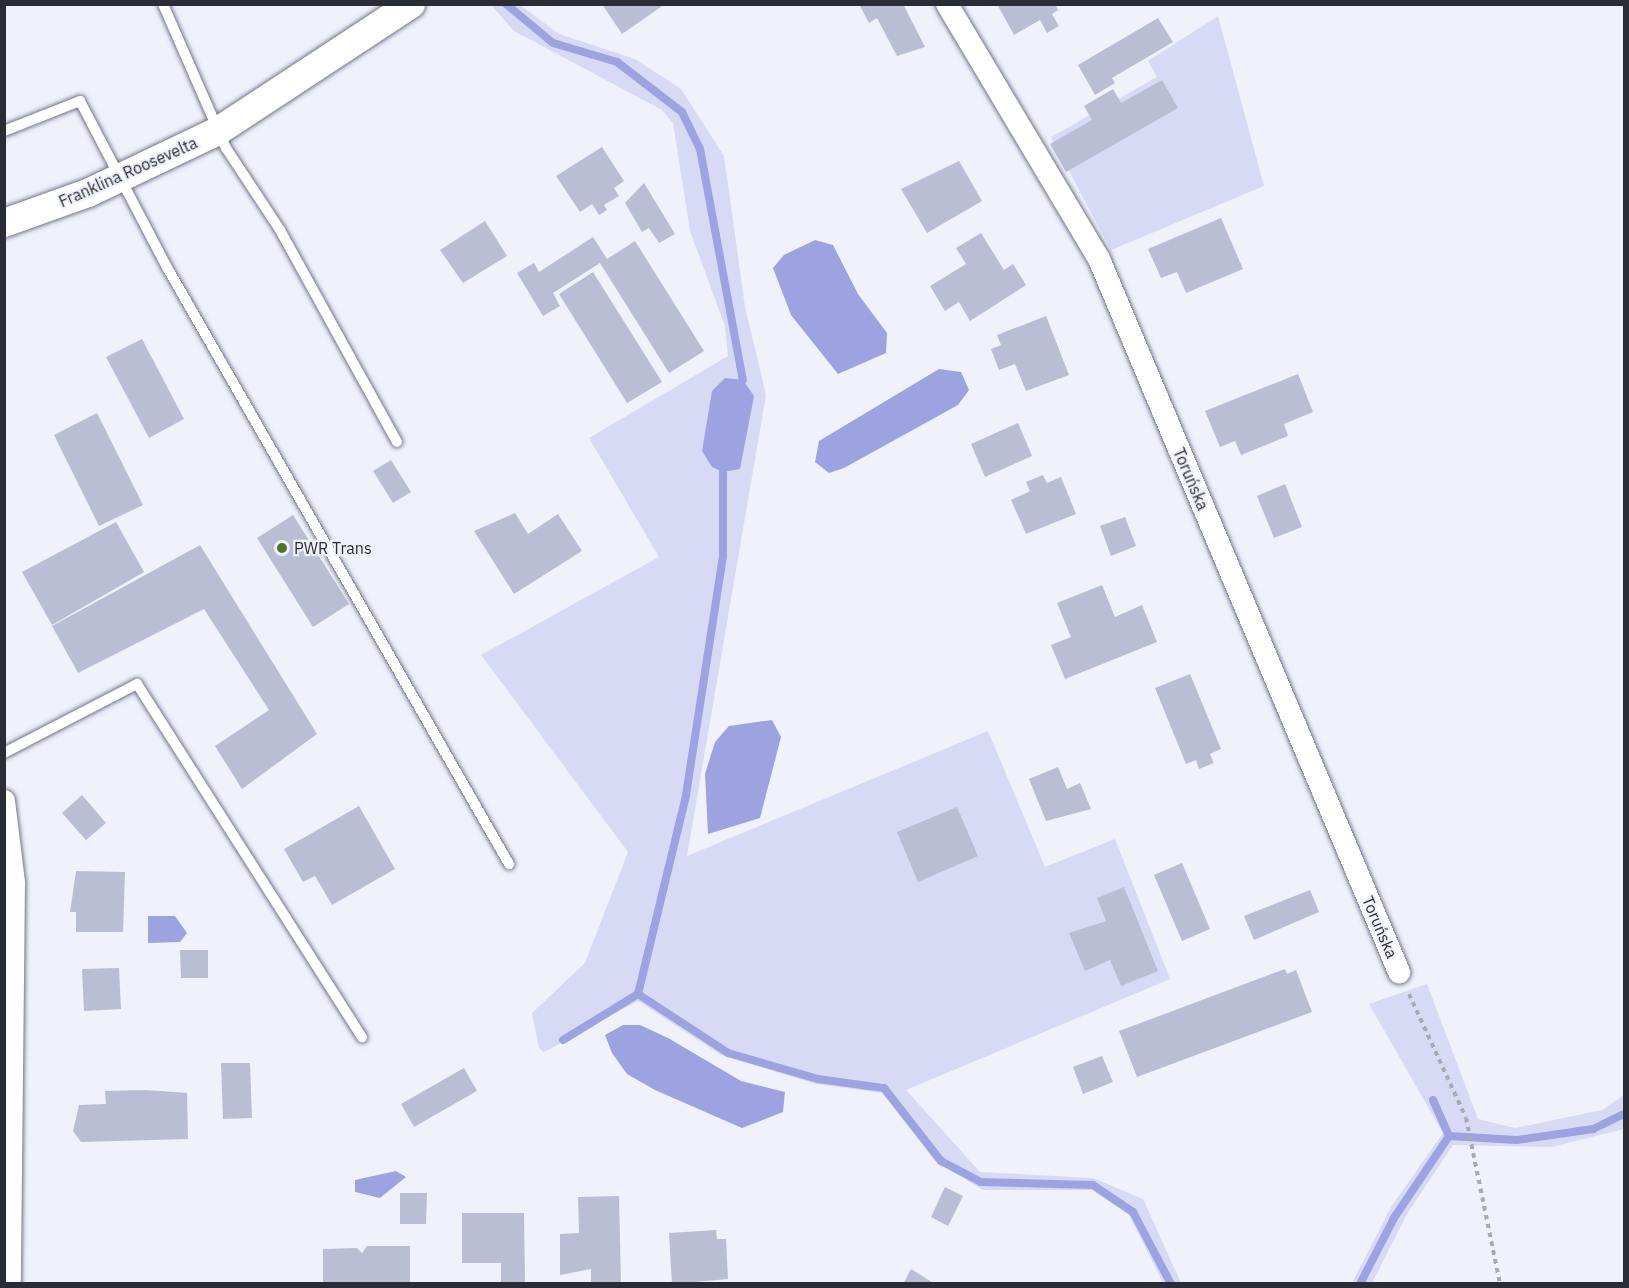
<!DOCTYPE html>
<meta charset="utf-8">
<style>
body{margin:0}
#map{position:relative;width:1629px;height:1288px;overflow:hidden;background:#eff1fb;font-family:"IBM Plex Sans",sans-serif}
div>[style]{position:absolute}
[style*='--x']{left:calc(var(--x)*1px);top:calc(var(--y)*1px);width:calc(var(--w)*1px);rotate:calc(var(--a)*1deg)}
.green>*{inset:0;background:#d7daf4}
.water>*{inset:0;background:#9da3e0}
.stream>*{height:8px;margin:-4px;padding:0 4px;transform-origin:4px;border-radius:4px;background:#9da3e0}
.building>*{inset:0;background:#babed5}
.path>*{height:4px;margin-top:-2px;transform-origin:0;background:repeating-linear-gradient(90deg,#a8aab3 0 4.5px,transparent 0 9px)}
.roads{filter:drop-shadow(0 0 2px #72758a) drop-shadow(0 0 2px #72758a)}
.service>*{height:10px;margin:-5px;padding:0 5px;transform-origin:5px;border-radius:5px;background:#fff}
.minor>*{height:22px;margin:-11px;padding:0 11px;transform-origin:11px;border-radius:11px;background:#fff}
.tertiary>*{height:28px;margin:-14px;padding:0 14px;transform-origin:14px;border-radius:14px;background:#fff}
.dots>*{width:16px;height:16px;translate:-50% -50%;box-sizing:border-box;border:3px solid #eff1fb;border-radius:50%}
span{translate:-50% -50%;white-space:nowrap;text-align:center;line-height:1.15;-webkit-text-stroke:4.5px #eff1fb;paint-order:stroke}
.street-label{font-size:16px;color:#2b2d36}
.poi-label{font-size:16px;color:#2b2d36}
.left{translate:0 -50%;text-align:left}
.frame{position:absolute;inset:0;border:6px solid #2b2d36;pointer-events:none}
</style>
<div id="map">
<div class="green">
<div style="clip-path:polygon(491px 5px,520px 5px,559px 34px,635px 59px,681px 89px,724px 156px,745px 307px,766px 395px,687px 856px,988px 731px,1045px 867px,1115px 839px,1170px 979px,906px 1090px,980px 1172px,1093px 1178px,1143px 1199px,1181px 1283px,1163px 1283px,1129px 1215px,1092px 1190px,983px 1190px,935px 1161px,882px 1093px,816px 1084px,721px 1055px,638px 1001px,544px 1052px,539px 1048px,532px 1013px,585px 963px,628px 852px,481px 655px,659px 557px,589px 438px,728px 356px,725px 326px,690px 231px,673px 123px,662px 110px,514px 31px)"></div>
<div style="clip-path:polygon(1218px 16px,1264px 186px,1111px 250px,1051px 137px,1157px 77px,1148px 61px)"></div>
<div style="clip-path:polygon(1427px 984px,1478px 1119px,1515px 1128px,1602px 1110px,1624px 1095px,1624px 1129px,1551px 1147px,1453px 1145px,1407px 1214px,1372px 1283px,1352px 1283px,1391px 1207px,1443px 1133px,1369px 1004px)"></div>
</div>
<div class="water">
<div style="clip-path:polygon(815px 240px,833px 245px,858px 294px,887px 333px,886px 353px,838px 374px,791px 315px,773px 268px,784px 255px)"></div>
<div style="clip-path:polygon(939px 369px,961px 372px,969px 390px,958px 405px,844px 468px,829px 473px,815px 462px,819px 441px)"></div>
<div style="clip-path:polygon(725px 378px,743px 380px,754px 396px,740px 469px,723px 472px,712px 467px,702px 451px,712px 391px)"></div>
<div style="clip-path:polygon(772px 720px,781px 737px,760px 818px,708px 834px,705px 774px,715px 742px,729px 726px)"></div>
<div style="clip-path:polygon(148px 916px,175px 916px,187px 933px,180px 942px,148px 943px)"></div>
<div style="clip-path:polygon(623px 1025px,640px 1025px,668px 1038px,741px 1081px,785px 1092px,783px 1112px,742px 1128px,655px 1090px,627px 1074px,612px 1053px,605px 1035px)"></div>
<div style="clip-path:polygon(396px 1171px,406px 1177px,380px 1198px,355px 1192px,355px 1180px)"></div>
</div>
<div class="stream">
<div style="--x:506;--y:4;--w:61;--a:39.7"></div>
<div style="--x:553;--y:43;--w:67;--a:16.5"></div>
<div style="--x:617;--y:62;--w:82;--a:37.6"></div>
<div style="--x:682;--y:112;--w:41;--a:64.1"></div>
<div style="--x:700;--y:149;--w:235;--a:79.5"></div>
<div style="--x:638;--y:994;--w:108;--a:33.2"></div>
<div style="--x:728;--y:1053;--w:94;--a:16.1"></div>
<div style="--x:818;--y:1079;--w:67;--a:7.8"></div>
<div style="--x:884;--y:1088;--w:93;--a:52"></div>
<div style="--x:941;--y:1161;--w:45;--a:27.7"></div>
<div style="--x:981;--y:1182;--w:112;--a:1.5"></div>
<div style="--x:1093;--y:1185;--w:48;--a:34"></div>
<div style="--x:1133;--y:1212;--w:81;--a:62.2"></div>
<div style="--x:563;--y:1040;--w:88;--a:-31.5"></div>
<div style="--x:638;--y:994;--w:205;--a:-76.4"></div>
<div style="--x:686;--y:795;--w:242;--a:-81.2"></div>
<div style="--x:723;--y:556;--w:84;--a:-90"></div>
<div style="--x:1433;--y:1100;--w:39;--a:66"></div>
<div style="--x:1360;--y:1284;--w:74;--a:-62.7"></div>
<div style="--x:1394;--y:1218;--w:99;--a:-56.1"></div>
<div style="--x:1449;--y:1136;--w:68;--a:3.4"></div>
<div style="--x:1517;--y:1140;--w:77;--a:-8.2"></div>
<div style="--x:1593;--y:1129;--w:34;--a:-26"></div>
</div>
<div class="building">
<div style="clip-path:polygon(602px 4px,665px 4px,622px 34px)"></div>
<div style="clip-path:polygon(859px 4px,903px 4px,925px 47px,897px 56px,877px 18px,869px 23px)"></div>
<div style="clip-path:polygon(997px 4px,1055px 4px,1058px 10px,1052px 14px,1059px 26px,1047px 33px,1040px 20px,1014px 35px)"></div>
<div style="clip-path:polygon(1158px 18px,1173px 42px,1112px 78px,1115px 83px,1095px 95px,1078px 65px)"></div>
<div style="clip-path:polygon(1162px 80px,1178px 108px,1066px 172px,1050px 144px,1092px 120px,1084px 106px,1113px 89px,1121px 103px)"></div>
<div style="clip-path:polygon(602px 147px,624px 181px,614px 188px,619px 196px,604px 205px,607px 210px,599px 215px,592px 204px,580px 212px,556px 176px)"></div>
<div style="clip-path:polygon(959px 161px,982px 201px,927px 233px,901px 189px)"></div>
<div style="clip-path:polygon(644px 183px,675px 234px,659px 243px,649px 228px,642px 232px,625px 203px)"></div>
<div style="clip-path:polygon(1221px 218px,1243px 269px,1186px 293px,1177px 272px,1161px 278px,1148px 249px)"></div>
<div style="clip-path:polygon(485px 221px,507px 256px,463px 283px,440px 250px)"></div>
<div style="clip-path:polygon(981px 233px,1004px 270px,1013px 264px,1026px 285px,970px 321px,959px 302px,945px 311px,930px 286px,966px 264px,956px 248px)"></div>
<div style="clip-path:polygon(593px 237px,607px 259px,635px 241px,704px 351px,669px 373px,600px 263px,553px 293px,560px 306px,543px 316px,517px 273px,534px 263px,539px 272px)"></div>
<div style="clip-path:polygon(593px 272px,662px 382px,627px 403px,559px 294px)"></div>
<div style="clip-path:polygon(1046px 316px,1069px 375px,1026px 391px,1015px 364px,999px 370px,991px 349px,1001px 345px,997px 335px)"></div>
<div style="clip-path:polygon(142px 339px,184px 419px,149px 438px,106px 357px)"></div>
<div style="clip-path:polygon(1298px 374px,1313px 412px,1284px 424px,1288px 436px,1241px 455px,1235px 441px,1220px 447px,1205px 411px)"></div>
<div style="clip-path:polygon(97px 413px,143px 505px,99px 526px,54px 435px)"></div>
<div style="clip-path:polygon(1018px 423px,1032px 456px,985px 477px,971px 444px)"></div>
<div style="clip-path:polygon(391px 460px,411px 492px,393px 503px,373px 471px)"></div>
<div style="clip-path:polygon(1043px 475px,1047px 483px,1061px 477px,1076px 514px,1026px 534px,1011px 500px,1030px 491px,1026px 482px)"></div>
<div style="clip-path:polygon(1285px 484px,1302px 527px,1274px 538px,1257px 496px)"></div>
<div style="clip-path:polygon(515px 513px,528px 534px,558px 514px,582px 551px,514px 594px,474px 531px)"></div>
<div style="clip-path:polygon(293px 515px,349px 604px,313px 627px,257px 538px)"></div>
<div style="clip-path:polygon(1125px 517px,1136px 546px,1111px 556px,1100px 526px)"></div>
<div style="clip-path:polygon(116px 522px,144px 572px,52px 625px,22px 572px)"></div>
<div style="clip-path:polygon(200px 545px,317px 734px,242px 789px,215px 746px,269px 710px,204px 609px,78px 673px,52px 626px)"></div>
<div style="clip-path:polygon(1102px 585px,1115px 617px,1142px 605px,1157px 642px,1065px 679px,1051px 645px,1071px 637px,1057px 603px)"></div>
<div style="clip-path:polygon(1190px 674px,1221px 749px,1210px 754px,1214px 763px,1199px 769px,1196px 760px,1186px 764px,1155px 688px)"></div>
<div style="clip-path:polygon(1058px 767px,1067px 789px,1080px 783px,1091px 809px,1046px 821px,1029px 779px)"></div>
<div style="clip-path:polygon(82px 795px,106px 823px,86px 840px,62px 813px)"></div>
<div style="clip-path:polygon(359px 806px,395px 869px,332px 905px,315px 876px,303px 882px,284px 849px)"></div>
<div style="clip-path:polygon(957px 807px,978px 856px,918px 882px,897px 832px)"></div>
<div style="clip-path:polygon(1182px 863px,1210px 929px,1182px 941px,1154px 875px)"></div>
<div style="clip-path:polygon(76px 871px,125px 872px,123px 932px,76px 932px,76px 912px,70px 912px)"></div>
<div style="clip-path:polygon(1124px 887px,1158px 971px,1121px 986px,1110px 960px,1085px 971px,1069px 933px,1106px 921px,1097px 898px)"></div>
<div style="clip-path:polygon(1310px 890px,1319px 912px,1254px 940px,1244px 916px)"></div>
<div style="clip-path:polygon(180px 950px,208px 950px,208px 978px,181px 978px)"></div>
<div style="clip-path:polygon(119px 968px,121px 1009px,84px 1011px,82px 969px)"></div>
<div style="clip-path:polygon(1285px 969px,1287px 974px,1296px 970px,1312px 1012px,1137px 1077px,1119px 1031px)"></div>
<div style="clip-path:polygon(1102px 1056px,1113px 1082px,1083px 1094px,1073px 1067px)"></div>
<div style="clip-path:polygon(221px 1063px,250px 1063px,252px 1118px,223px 1119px)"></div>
<div style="clip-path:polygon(464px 1068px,477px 1091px,414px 1127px,401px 1104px)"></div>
<div style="clip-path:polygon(146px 1090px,187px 1093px,188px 1139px,81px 1142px,73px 1131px,79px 1105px,106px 1104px,105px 1091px)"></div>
<div style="clip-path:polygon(945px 1187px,963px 1196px,948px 1226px,931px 1217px)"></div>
<div style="clip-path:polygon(400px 1193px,427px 1193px,426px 1224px,400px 1224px)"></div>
<div style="clip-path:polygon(619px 1196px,621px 1284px,591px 1284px,591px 1269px,560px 1275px,560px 1234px,579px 1233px,578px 1197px)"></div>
<div style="clip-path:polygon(462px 1213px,524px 1213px,525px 1284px,501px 1284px,501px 1263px,462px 1263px)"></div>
<div style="clip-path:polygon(716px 1230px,717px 1239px,726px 1239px,728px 1279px,672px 1284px,669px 1233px)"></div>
<div style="clip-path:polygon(367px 1246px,410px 1246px,410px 1284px,323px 1284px,323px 1249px,357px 1248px,362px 1253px)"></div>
<div style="clip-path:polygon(911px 1269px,935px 1284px,903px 1284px)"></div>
</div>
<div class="path">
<div style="--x:1409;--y:994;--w:136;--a:65.3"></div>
<div style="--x:1466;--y:1118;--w:169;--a:78.4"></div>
</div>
<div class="roads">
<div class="service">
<div style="--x:163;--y:4;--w:157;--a:66.4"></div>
<div style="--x:226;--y:148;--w:98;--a:56.6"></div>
<div style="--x:280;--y:230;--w:242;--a:61.1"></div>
<div style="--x:4;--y:131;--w:82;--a:-21.5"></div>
<div style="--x:80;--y:101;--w:190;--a:62.4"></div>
<div style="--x:168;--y:269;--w:686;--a:60.18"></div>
<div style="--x:4;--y:753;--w:150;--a:-27.4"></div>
<div style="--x:137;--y:684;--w:419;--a:57.5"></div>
</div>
<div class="minor">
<div style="--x:947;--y:4;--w:297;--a:59.2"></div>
<div style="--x:1099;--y:259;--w:774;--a:67.18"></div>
<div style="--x:4;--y:801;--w:83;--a:83"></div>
<div style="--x:14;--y:883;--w:401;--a:90.6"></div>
</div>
<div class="tertiary">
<div style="--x:4;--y:223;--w:89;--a:-19.7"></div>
<div style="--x:88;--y:193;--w:144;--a:-25.5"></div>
<div style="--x:218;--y:131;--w:231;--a:-33.3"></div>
</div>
</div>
<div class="dots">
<div style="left:282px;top:548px;background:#527229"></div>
</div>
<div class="street-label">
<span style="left:128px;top:172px;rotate:-24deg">Franklina Roosevelta</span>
<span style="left:1191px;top:479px;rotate:67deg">Toruńska</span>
<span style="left:1380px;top:927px;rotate:67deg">Toruńska</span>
</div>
<div class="poi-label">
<span class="left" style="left:294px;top:548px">PWR Trans</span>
</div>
<div class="frame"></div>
</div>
